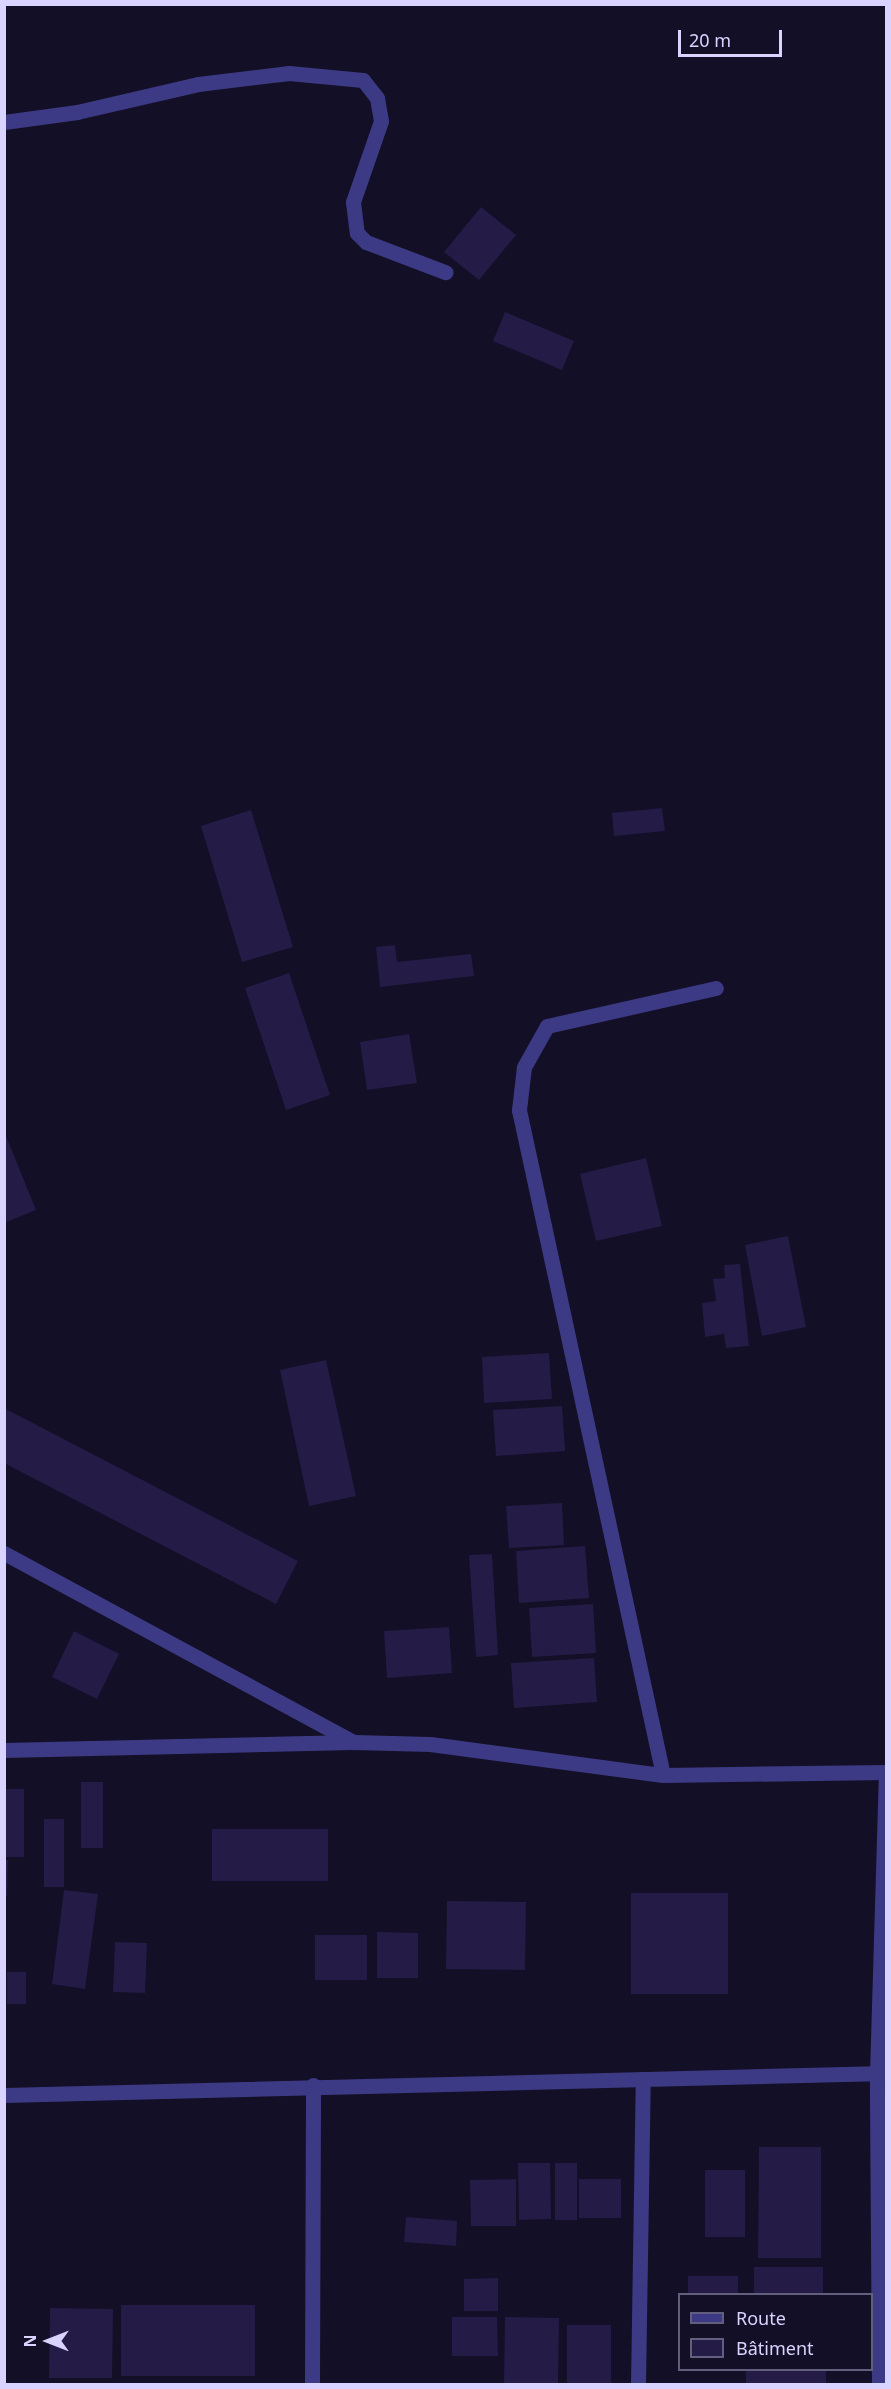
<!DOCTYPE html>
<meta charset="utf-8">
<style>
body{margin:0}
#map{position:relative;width:891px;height:2389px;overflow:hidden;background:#130f26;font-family:"Noto Sans",sans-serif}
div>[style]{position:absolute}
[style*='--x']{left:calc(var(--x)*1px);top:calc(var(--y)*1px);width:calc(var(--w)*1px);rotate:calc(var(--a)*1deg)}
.building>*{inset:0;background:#241b47}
.minor>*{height:15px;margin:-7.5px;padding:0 7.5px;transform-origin:7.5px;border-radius:7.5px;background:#3d3a85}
span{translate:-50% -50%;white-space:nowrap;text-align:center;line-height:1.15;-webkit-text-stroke:6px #130f26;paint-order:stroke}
.frame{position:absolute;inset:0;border:6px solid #d9d4ff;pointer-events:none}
.legend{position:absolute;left:678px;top:2293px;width:195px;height:78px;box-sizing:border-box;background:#130f26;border:2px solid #625e7d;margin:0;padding:8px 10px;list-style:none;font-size:18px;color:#d9d4ff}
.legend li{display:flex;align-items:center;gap:12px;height:30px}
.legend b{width:30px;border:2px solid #625e7d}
.north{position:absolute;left:18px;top:2311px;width:60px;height:60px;-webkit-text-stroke:4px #130f26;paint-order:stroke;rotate:270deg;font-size:16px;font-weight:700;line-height:24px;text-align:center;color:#d9d4ff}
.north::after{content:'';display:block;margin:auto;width:21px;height:27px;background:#d9d4ff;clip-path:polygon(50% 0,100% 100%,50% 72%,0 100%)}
.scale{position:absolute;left:678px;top:30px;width:104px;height:27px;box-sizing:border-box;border:3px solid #d9d4ff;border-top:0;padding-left:8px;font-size:18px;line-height:21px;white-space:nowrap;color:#d9d4ff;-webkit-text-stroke:4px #130f26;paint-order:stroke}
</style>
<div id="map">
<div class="building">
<div style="clip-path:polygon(481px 207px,516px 235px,479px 280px,444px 252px)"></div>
<div style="clip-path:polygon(505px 312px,574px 341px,562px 370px,493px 341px)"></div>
<div style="clip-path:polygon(662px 808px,665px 831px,614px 836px,612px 813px)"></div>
<div style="clip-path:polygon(251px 810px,293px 947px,242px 962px,201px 826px)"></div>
<div style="clip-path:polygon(395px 945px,397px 962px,471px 954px,474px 976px,380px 987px,376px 947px)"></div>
<div style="clip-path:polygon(289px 973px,330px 1095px,286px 1110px,245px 988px)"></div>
<div style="clip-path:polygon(409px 1034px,417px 1083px,367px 1090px,360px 1042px)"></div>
<div style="clip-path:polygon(4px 1131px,36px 1210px,4px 1223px)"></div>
<div style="clip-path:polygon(646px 1158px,662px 1226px,596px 1241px,580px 1174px)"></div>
<div style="clip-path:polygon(788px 1236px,806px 1327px,762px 1336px,745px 1245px)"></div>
<div style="clip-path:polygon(740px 1264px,749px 1346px,726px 1348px,724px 1334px,705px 1337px,702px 1303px,716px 1301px,713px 1279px,725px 1278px,724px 1265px)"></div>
<div style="clip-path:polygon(549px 1353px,552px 1399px,484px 1403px,482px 1357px)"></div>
<div style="clip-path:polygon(326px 1360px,356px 1496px,309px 1506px,280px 1370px)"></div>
<div style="clip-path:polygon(562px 1406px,565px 1451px,496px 1456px,493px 1410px)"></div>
<div style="clip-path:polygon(4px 1408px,298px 1561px,276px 1604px,4px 1463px)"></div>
<div style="clip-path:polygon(562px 1503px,564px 1545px,509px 1548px,506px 1506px)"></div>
<div style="clip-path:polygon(585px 1546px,589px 1598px,519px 1603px,516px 1551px)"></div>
<div style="clip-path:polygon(492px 1554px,498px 1655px,476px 1657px,469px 1555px)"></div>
<div style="clip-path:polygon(593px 1604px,596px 1653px,532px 1657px,529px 1608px)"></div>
<div style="clip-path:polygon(449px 1627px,452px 1673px,387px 1678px,384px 1631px)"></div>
<div style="clip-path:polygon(74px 1631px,119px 1654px,97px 1699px,52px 1677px)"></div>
<div style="clip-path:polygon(594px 1658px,597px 1702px,514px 1708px,511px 1663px)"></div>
<div style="clip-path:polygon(81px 1782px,103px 1782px,103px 1848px,81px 1848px)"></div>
<div style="clip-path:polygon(4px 1789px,24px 1789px,24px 1857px,4px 1857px)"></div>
<div style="clip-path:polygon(44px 1819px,64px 1819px,64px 1887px,44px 1887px)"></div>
<div style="clip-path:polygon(212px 1829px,328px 1829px,328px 1881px,212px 1881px)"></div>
<div style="clip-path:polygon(4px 1860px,8px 1860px,7px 1896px,4px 1896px)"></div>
<div style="clip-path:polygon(64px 1890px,98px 1894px,85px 1989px,52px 1984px)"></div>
<div style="clip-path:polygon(631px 1893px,728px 1893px,728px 1994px,631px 1994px)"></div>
<div style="clip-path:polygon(447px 1901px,526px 1902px,525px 1970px,446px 1969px)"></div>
<div style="clip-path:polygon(377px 1932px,418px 1933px,418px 1978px,377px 1978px)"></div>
<div style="clip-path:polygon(315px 1935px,367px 1935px,367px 1980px,315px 1980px)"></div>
<div style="clip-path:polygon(115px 1942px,147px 1943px,145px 1993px,113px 1992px)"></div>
<div style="clip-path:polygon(7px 1972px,26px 1972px,26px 2004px,7px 2004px)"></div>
<div style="clip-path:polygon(759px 2147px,821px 2147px,821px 2258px,758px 2258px)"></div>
<div style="clip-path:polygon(518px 2163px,550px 2163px,551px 2219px,519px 2220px)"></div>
<div style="clip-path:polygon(555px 2163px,577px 2163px,577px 2220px,555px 2220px)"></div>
<div style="clip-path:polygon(705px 2170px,745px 2170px,745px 2237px,705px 2237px)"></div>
<div style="clip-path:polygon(516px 2179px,516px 2226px,471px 2226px,470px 2180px)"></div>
<div style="clip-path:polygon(579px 2179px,621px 2179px,621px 2218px,579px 2218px)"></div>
<div style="clip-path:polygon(406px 2217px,457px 2221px,456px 2246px,404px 2242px)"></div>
<div style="clip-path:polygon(754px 2267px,823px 2267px,823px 2294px,754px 2294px)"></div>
<div style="clip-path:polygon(688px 2276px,738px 2276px,738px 2294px,688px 2294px)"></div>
<div style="clip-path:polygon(498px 2278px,498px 2311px,464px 2311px,464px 2279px)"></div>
<div style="clip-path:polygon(121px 2305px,255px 2305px,255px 2376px,121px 2376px)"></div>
<div style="clip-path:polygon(50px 2308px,113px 2309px,112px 2378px,49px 2378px)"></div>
<div style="clip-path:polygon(452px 2317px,497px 2317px,498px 2356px,452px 2356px)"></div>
<div style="clip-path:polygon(505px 2317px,559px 2318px,558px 2384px,504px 2384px)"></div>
<div style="clip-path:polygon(567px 2325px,611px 2325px,611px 2384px,567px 2384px)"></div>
<div style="clip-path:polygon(746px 2370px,826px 2370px,826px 2384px,746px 2384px)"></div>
</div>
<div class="minor">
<div style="--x:4;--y:122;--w:74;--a:-7.8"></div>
<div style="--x:77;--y:112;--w:124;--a:-13"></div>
<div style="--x:198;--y:84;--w:92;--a:-6.9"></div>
<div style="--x:289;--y:73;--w:74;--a:5.4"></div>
<div style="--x:363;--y:80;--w:23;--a:52"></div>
<div style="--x:377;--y:98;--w:23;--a:80"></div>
<div style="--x:381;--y:121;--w:86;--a:109.1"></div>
<div style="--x:353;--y:202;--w:31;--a:83"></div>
<div style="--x:357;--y:233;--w:13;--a:45"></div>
<div style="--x:366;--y:242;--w:85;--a:20.8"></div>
<div style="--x:4;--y:1553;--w:398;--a:28.4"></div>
<div style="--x:354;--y:1742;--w:76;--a:1.5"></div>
<div style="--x:430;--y:1744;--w:235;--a:7.6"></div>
<div style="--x:663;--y:1775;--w:223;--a:-0.8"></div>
<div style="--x:4;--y:1750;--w:348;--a:-1.3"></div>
<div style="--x:663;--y:1775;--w:680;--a:-102.22"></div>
<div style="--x:519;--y:1110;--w:43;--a:-83.4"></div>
<div style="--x:524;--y:1067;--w:47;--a:-60.7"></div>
<div style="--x:547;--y:1026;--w:173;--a:-12.7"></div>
<div style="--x:4;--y:2095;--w:882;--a:-1.43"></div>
<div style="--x:312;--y:2384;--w:299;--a:-89.8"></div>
<div style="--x:638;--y:2384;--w:305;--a:-89.1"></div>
<div style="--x:879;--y:2384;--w:310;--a:-90.4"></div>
<div style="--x:877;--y:2074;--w:302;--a:-88.3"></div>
</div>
<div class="frame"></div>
<ul class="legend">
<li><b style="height:8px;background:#3d3a85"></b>Route</li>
<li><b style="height:16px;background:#241b47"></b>Bâtiment</li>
</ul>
<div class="north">N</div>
<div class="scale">20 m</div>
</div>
